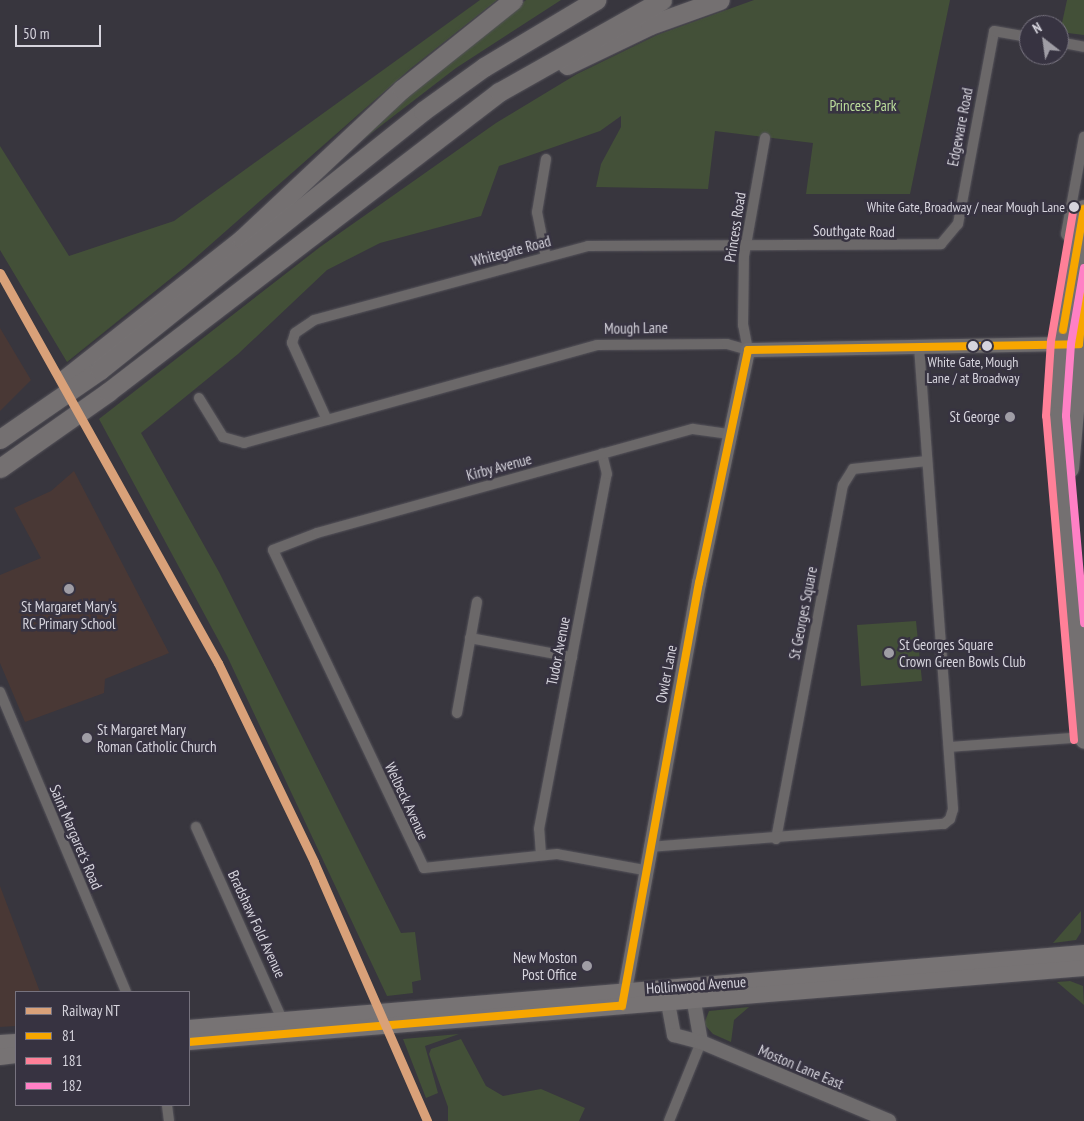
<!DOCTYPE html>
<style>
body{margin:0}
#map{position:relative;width:1084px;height:1121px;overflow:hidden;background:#38363e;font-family:"PT Sans Narrow",sans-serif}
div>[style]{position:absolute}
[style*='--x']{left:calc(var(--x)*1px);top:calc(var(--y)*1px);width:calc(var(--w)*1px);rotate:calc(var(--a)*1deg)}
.industrial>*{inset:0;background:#493835}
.green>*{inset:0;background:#435038}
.roads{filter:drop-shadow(0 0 1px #55535a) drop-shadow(0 0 1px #55535a)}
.street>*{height:10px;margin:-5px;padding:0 5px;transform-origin:5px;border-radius:5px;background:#6b6869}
.secondary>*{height:14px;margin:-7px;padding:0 7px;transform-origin:7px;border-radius:7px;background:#6f6c6d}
.primary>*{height:16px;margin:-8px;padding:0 8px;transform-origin:8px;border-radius:8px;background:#777374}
.highway>*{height:19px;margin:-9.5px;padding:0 9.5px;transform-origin:9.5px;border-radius:9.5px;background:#747071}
.bus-1>*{height:8px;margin:-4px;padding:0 4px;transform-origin:4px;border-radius:4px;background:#f7a600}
.bus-2>*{height:8px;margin:-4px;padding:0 4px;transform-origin:4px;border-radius:4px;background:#ff8098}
.bus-3>*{height:8px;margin:-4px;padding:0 4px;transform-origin:4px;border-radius:4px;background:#ff80c5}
.rail-1>*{height:9px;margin:-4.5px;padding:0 4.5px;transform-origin:4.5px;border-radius:4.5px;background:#d9a179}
.dots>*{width:14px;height:14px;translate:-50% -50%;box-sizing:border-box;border:2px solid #373341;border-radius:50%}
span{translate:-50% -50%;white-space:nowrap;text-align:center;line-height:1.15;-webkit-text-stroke:5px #373341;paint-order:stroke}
.bus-label{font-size:14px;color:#d6d4dd}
.right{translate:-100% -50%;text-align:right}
.park-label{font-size:15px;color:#bcde9c}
.street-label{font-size:15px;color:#d6d4dd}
.poi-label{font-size:15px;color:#d6d4dd}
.left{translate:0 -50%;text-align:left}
.legend{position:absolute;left:15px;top:991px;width:175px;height:115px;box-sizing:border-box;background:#373341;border:1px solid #77737f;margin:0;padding:6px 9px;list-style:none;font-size:15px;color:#d6d4dd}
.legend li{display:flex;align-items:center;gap:10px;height:25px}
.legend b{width:25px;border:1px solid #77737f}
.north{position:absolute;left:1019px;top:15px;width:50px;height:50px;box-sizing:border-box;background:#373341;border:1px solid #77737f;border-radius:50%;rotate:330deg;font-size:14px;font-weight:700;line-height:20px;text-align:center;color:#d6d4dd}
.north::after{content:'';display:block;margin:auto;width:18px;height:22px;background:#9f9da5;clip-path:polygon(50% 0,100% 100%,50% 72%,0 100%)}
.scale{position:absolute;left:15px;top:25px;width:86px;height:22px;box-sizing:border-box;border:2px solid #d6d4dd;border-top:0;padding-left:6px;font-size:15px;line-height:18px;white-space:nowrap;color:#d6d4dd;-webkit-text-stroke:4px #373341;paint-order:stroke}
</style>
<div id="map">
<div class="industrial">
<div style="clip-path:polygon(0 328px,31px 380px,0 411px)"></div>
<div style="clip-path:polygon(74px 471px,169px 653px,105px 679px,104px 693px,25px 722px,0 663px,0 575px,41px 558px,14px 508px,51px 491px)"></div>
<div style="clip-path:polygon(0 886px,40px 992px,16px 992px,16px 1026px,0 1027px)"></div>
</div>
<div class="green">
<div style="clip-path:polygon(480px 0,497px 0,410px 69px,185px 267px,67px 362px,0 250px,0 146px,69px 256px,174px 221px)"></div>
<div style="clip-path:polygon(526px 0,561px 0,456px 68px,352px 148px,444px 65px)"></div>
<div style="clip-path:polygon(754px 0,950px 0,910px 194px,806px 194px,813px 143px,715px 131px,708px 189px,596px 187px,601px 164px,621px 127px,621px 116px,600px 131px,499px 166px,481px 216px,380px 243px,327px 270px,238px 354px,141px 433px,219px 572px,401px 933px,415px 932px,421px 980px,412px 982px,413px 993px,387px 996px,227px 656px,99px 419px,320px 247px,496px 123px,577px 74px,657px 35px)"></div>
<div style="clip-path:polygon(1067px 0,1084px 0,1084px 35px,1060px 32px)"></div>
<div style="clip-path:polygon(916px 621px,922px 681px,861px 686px,857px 625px)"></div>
<div style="clip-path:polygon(1081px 911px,1081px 932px,1076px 940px,1053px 943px)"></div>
<div style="clip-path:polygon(1070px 981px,1083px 986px,1084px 1005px,1057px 982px)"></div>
<div style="clip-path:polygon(749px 1007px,734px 1020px,731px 1042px,713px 1034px,704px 1024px,709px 1011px)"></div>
<div style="clip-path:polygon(459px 1034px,425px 1046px,438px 1093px,426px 1098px,403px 1039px)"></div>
<div style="clip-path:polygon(461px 1039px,486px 1086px,503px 1096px,541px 1089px,585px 1108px,579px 1121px,448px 1121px,448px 1107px,429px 1054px,431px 1049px)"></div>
</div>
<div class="roads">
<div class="street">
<div style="--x:1059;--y:42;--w:25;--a:11"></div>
<div style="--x:546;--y:159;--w:54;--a:99.6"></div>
<div style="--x:537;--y:212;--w:46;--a:78.7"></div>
<div style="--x:1076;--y:247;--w:16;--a:-128"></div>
<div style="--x:1066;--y:234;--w:99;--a:-79.5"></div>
<div style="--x:748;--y:350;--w:25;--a:-101"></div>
<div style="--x:743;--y:325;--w:69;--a:-89.2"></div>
<div style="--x:744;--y:256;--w:120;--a:-79.9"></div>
<div style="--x:199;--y:398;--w:46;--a:58.4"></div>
<div style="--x:223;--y:437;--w:22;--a:16"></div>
<div style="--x:244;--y:443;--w:366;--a:-15.5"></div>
<div style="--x:597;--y:345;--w:130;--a:-0.4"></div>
<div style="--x:727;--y:344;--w:22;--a:16"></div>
<div style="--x:327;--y:420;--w:85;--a:-114.4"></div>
<div style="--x:292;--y:343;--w:10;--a:-73"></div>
<div style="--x:295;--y:333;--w:23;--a:-34"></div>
<div style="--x:314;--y:320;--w:284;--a:-15.1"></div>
<div style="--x:588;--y:246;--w:353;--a:-0.3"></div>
<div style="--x:941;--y:244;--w:26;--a:-50"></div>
<div style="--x:958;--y:224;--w:196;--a:-79.4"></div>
<div style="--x:994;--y:31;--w:36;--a:10"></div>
<div style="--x:470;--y:638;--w:104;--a:10.6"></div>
<div style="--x:0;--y:692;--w:325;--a:67.2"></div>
<div style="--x:457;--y:713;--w:113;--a:-79.8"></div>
<div style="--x:949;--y:747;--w:135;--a:-4.2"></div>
<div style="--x:196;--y:827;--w:216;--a:65.9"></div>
<div style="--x:776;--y:839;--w:360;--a:-79.3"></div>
<div style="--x:843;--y:485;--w:19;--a:-58"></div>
<div style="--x:853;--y:469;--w:74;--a:-6.2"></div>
<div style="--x:649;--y:847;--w:296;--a:-4.5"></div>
<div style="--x:944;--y:824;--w:8;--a:-40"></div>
<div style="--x:950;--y:819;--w:10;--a:-73"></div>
<div style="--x:953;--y:809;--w:464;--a:-94.2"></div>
<div style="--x:541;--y:855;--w:26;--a:-94"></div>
<div style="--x:539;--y:829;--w:361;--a:-79.2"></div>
<div style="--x:607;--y:474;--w:21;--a:-104"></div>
<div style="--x:644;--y:870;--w:88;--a:-169.6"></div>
<div style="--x:557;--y:854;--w:134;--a:174"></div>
<div style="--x:424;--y:868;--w:352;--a:-115.4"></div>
<div style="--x:273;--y:550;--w:47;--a:-21.1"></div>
<div style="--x:317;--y:533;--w:390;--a:-15.5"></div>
<div style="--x:693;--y:429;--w:37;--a:8"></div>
<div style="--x:167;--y:1105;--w:16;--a:83"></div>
<div style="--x:669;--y:1121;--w:85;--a:-67.9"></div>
</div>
<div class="secondary">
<div style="--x:692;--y:991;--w:52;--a:80"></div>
<div style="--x:666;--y:992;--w:44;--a:79.5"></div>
<div style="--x:674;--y:1035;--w:28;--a:15"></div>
<div style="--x:701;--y:1042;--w:204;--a:22.8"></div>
<div style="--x:623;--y:1001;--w:425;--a:-79.7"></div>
<div style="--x:699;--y:583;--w:238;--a:-78.1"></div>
<div style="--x:748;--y:350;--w:322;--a:-1.1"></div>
</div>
<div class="primary">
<div style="--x:189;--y:1028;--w:898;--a:-4.79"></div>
<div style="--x:189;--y:1042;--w:898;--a:-4.73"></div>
<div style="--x:0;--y:1043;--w:16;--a:-4"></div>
<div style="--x:0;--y:1057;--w:16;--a:-7"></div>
</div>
<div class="highway">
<div style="--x:567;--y:65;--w:92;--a:-25.7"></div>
<div style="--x:650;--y:25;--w:74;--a:-19.7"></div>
<div style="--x:1084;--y:209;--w:136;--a:99.7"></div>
<div style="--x:1061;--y:343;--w:73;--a:93.9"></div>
<div style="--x:1056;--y:416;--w:324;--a:85"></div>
<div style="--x:66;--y:378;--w:224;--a:-38.3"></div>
<div style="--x:242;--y:239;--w:219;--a:-43.2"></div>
<div style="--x:402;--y:89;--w:142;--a:-38.7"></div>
<div style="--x:0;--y:439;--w:121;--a:-34.6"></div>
<div style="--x:100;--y:370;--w:414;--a:-38.7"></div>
<div style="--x:423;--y:111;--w:75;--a:-35.8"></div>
<div style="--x:484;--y:67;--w:131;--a:-30.9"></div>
<div style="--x:0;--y:468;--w:132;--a:-35.1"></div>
<div style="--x:108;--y:392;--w:493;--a:-37.5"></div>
<div style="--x:499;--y:92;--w:187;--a:-29.4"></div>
<div style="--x:1069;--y:468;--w:174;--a:-85"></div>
</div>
</div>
<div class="bus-1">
<div style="--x:1063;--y:330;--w:123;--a:-80.2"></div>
<div style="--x:748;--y:350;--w:331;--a:-1"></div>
<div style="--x:1079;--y:344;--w:49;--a:-84.2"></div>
<div style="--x:189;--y:1042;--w:434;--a:-4.8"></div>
<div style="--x:622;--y:1006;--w:430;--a:-79.7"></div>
<div style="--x:699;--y:583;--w:238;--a:-78.1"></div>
</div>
<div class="bus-2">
<div style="--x:1074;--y:740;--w:325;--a:-94.9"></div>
<div style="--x:1046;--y:416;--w:75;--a:-86.2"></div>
<div style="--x:1051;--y:341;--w:136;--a:-80.3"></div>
</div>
<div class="bus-3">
<div style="--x:1084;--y:268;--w:77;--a:99.7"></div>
<div style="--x:1071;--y:344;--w:72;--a:94"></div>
<div style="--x:1066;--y:416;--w:208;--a:85"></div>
</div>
<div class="rail-1">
<div style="--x:0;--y:273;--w:447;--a:60.8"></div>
<div style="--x:218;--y:663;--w:221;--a:64.2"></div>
<div style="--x:314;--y:862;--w:283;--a:66.4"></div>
</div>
<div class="dots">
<div style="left:1074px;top:207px;background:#d6d4dd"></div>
<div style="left:973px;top:346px;background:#d6d4dd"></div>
<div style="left:987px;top:346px;background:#d6d4dd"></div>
<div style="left:1010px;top:417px;background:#9f9da5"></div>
<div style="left:69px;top:589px;background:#9f9da5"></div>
<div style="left:889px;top:653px;background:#9f9da5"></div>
<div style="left:87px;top:738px;background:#9f9da5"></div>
<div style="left:587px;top:966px;background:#9f9da5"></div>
</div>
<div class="bus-label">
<span class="right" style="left:1065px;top:207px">White Gate, Broadway / near Mough Lane</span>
<span style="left:973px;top:370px">White Gate, Mough<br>Lane / at Broadway</span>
</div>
<div class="park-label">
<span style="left:863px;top:106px">Princess Park</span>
</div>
<div class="street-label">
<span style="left:960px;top:127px;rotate:-79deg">Edgeware Road</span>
<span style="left:735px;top:227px;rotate:-81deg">Princess Road</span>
<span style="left:854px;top:231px;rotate:1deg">Southgate Road</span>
<span style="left:511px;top:251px;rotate:-15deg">Whitegate Road</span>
<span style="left:636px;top:328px;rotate:-1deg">Mough Lane</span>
<span style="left:499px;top:467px;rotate:-15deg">Kirby Avenue</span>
<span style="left:803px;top:613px;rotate:-79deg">St Georges Square</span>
<span style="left:558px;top:651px;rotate:-79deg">Tudor Avenue</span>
<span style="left:666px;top:674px;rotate:-79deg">Owler Lane</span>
<span style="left:407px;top:801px;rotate:65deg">Welbeck Avenue</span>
<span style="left:76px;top:837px;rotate:67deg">Saint Margaret's Road</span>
<span style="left:257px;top:924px;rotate:65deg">Bradshaw Fold Avenue</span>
<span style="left:696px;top:985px;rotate:-4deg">Hollinwood Avenue</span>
<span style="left:801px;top:1067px;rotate:23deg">Moston Lane East</span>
</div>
<div class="poi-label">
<span class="right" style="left:1000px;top:417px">St George</span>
<span style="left:69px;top:615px">St Margaret Mary's<br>RC Primary School</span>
<span class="left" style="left:899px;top:653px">St Georges Square<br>Crown Green Bowls Club</span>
<span class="left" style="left:97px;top:738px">St Margaret Mary<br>Roman Catholic Church</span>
<span class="right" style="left:577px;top:966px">New Moston<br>Post Office</span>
</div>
<ul class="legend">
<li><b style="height:6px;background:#d9a179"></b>Railway NT</li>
<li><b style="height:6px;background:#f7a600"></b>81</li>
<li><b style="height:6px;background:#ff8098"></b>181</li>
<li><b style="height:6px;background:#ff80c5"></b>182</li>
</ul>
<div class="north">N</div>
<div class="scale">50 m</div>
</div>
